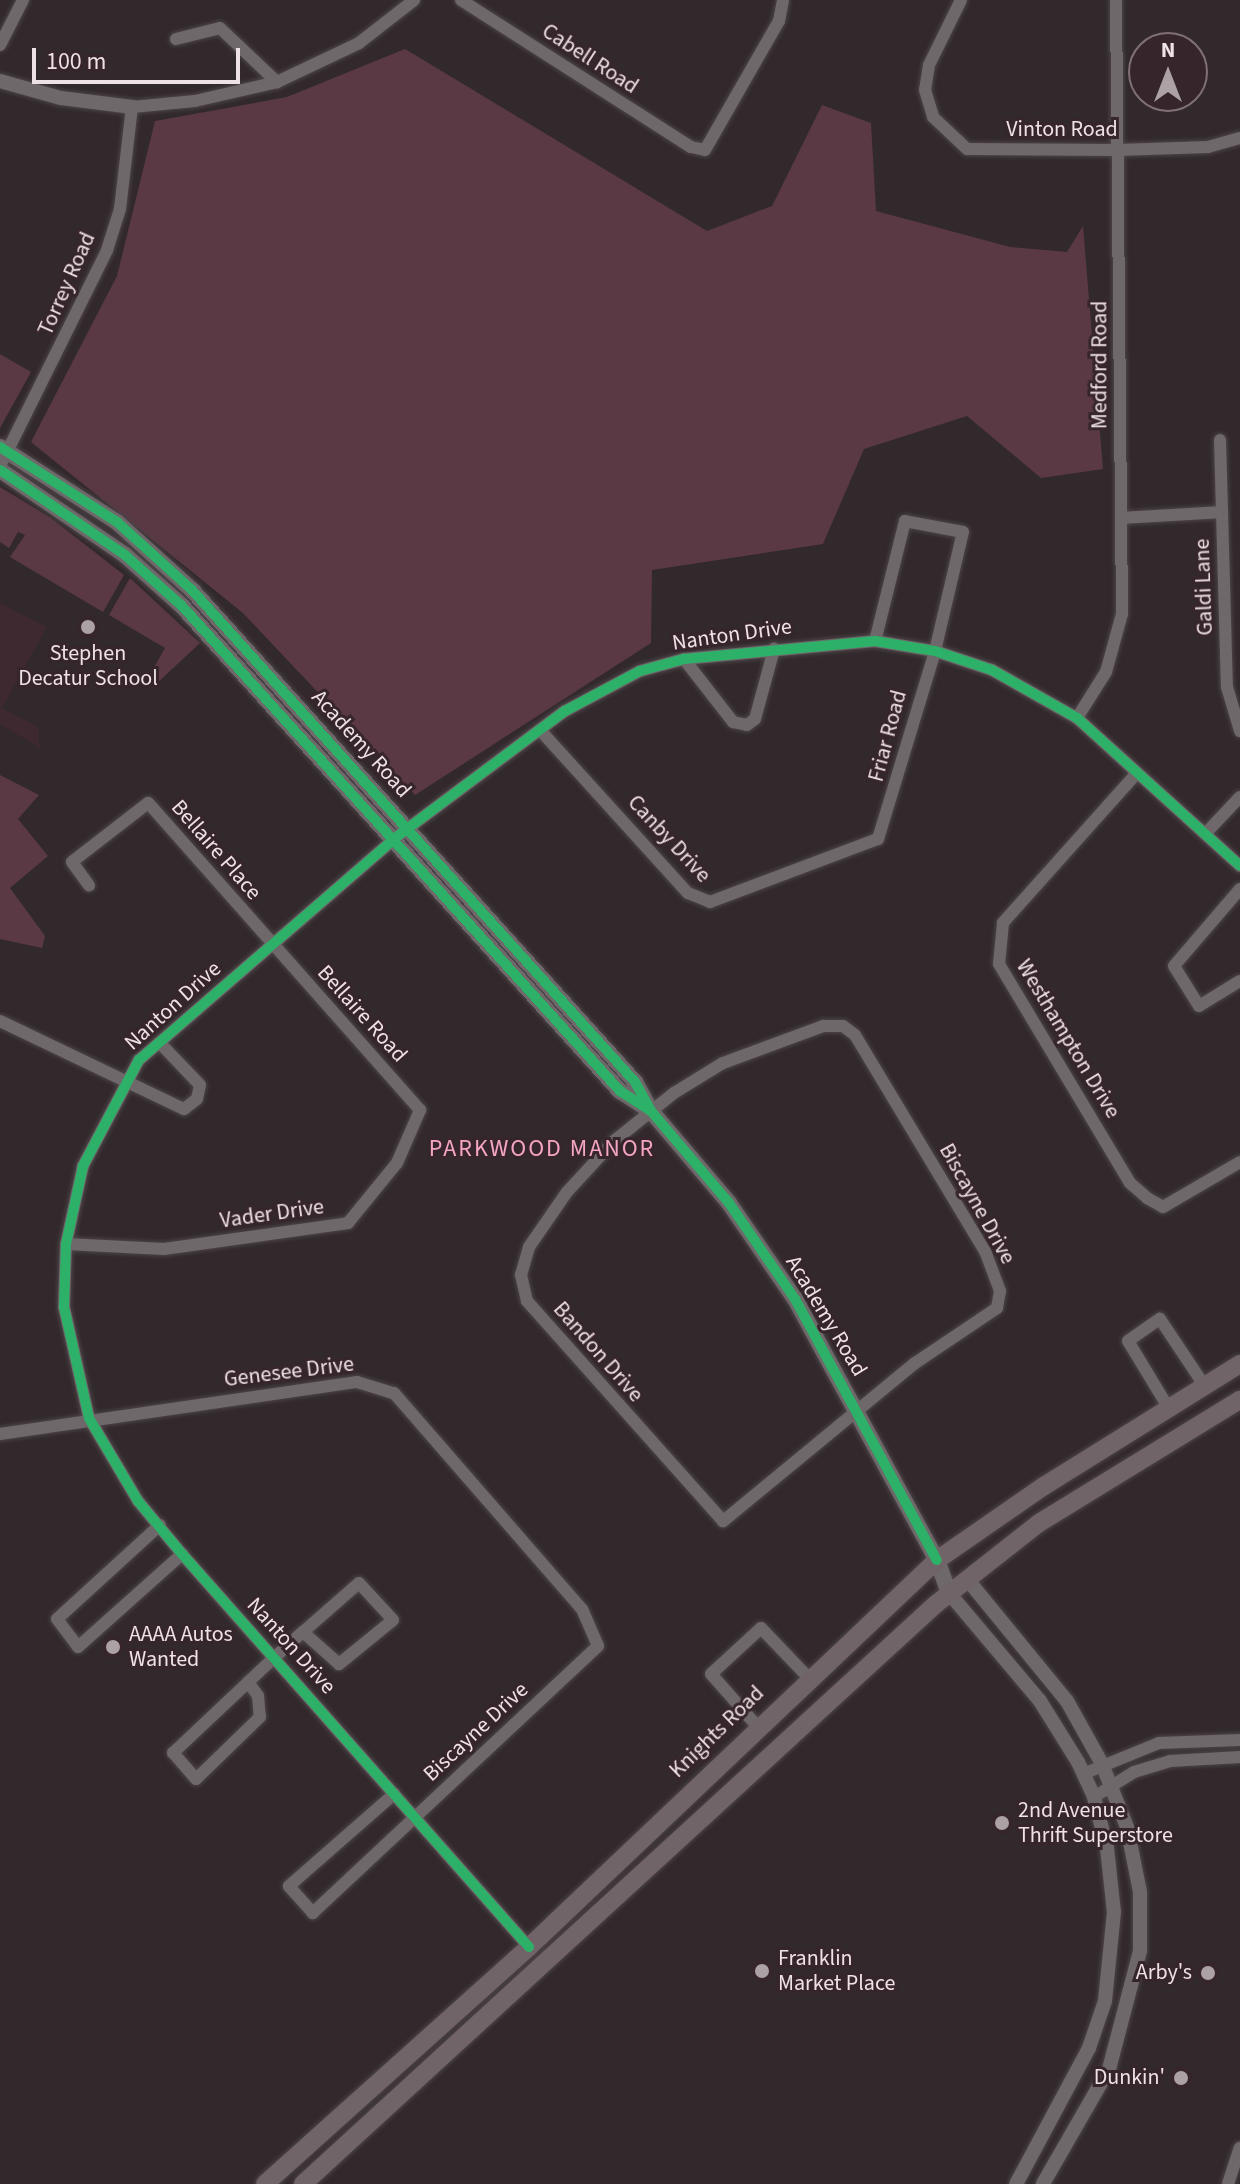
<!DOCTYPE html>
<style>
body{margin:0}
#map{position:relative;width:1240px;height:2184px;overflow:hidden;background:#32292c;font-family:"Source Sans 3",sans-serif}
div>[style]{position:absolute}
[style*='--x']{left:calc(var(--x)*1px);top:calc(var(--y)*1px);width:calc(var(--w)*1px);rotate:calc(var(--a)*1deg)}
.built>*{inset:0;background:#3e2931}
.green>*{inset:0;background:#5a3945}
.roads{filter:drop-shadow(0 0 2px #4c4447) drop-shadow(0 0 2px #4c4447)}
.minor>*{height:12px;margin:-6px;padding:0 6px;transform-origin:6px;border-radius:6px;background:#6f686a}
.tertiary>*{height:14px;margin:-7px;padding:0 7px;transform-origin:7px;border-radius:7px;background:#6f686a}
.secondary>*{height:16px;margin:-8px;padding:0 8px;transform-origin:8px;border-radius:8px;background:#6f686a}
.primary>*{height:18px;margin:-9px;padding:0 9px;transform-origin:9px;border-radius:9px;background:#716468}
.cycleway>*{height:10px;margin:-5px;padding:0 5px;transform-origin:5px;border-radius:5px;background:#2db169}
.dots>*{width:22px;height:22px;translate:-50% -50%;box-sizing:border-box;border:4px solid #36252b;border-radius:50%}
span{translate:-50% -50%;white-space:nowrap;text-align:center;line-height:1.15;-webkit-text-stroke:6px #36252b;paint-order:stroke}
.street-label{font-size:22px;color:#eee2e6}
.poi-label{font-size:22px;color:#eee2e6}
.left{translate:0 -50%;text-align:left}
.right{translate:-100% -50%;text-align:right}
.neighbourhood-label{font-size:24px;color:#f4a5c4;letter-spacing:2px}
.north{position:absolute;left:1128px;top:32px;width:80px;height:80px;box-sizing:border-box;background:#36252b;border:2px solid #807176;border-radius:50%;rotate:0deg;font-size:22px;font-weight:700;line-height:32px;text-align:center;color:#eee2e6}
.north::after{content:'';display:block;margin:auto;width:28px;height:36px;background:#aca1a5;clip-path:polygon(50% 0,100% 100%,50% 72%,0 100%)}
.scale{position:absolute;left:32px;top:48px;width:208px;height:36px;box-sizing:border-box;border:4px solid #eee2e6;border-top:0;padding-left:10px;font-size:24px;line-height:28px;white-space:nowrap;color:#eee2e6;-webkit-text-stroke:6px #36252b;paint-order:stroke}
</style>
<div id="map">
<div class="built">
<div style="clip-path:polygon(0 603px,47px 627px,2px 708px,38px 727px,40px 748px,0 724px)"></div>
</div>
<div class="green">
<div style="clip-path:polygon(405px 49px,707px 231px,772px 206px,822px 105px,871px 123px,876px 211px,1010px 247px,1067px 252px,1083px 226px,1103px 469px,1041px 478px,967px 416px,864px 449px,823px 544px,652px 570px,651px 643px,415px 795px,243px 613px,31px 442px,117px 276px,155px 121px,287px 97px)"></div>
<div style="clip-path:polygon(0 354px,31px 372px,0 428px)"></div>
<div style="clip-path:polygon(0 487px,51px 518px,124px 575px,103px 612px,10px 557px,25px 535px,18px 532px,9px 548px,0 542px)"></div>
<div style="clip-path:polygon(130px 578px,200px 643px,155px 685px,147px 680px,165px 648px,109px 615px)"></div>
<div style="clip-path:polygon(0 775px,39px 795px,18px 819px,48px 856px,10px 888px,45px 936px,42px 948px,0 939px)"></div>
</div>
<div class="roads">
<div class="minor">
<div style="--x:461;--y:0;--w:273;--a:32.6"></div>
<div style="--x:691;--y:147;--w:14;--a:12"></div>
<div style="--x:705;--y:150;--w:149;--a:-60.2"></div>
<div style="--x:779;--y:21;--w:21;--a:-79"></div>
<div style="--x:961;--y:0;--w:72;--a:116.2"></div>
<div style="--x:929;--y:65;--w:25;--a:99"></div>
<div style="--x:925;--y:90;--w:28;--a:73"></div>
<div style="--x:933;--y:117;--w:47;--a:43.3"></div>
<div style="--x:967;--y:149;--w:151;--a:0.4"></div>
<div style="--x:1118;--y:150;--w:90;--a:-1.9"></div>
<div style="--x:1208;--y:147;--w:33;--a:-16"></div>
<div style="--x:176;--y:39;--w:45;--a:-14"></div>
<div style="--x:220;--y:28;--w:79;--a:43.5"></div>
<div style="--x:0;--y:45;--w:51;--a:-62.9"></div>
<div style="--x:1220;--y:440;--w:247;--a:88.4"></div>
<div style="--x:1227;--y:687;--w:46;--a:73.5"></div>
<div style="--x:0;--y:466;--w:241;--a:-63.6"></div>
<div style="--x:107;--y:250;--w:43;--a:-72.4"></div>
<div style="--x:120;--y:209;--w:103;--a:-83.3"></div>
<div style="--x:132;--y:107;--w:63;--a:-5.4"></div>
<div style="--x:195;--y:101;--w:84;--a:-13"></div>
<div style="--x:277;--y:82;--w:91;--a:-25.4"></div>
<div style="--x:359;--y:43;--w:70;--a:-38"></div>
<div style="--x:1122;--y:518;--w:100;--a:-3.4"></div>
<div style="--x:684;--y:659;--w:80;--a:52.1"></div>
<div style="--x:733;--y:722;--w:14;--a:12"></div>
<div style="--x:747;--y:725;--w:10;--a:-37"></div>
<div style="--x:755;--y:719;--w:73;--a:-74.8"></div>
<div style="--x:1077;--y:718;--w:54;--a:-57.8"></div>
<div style="--x:1106;--y:672;--w:60;--a:-74.6"></div>
<div style="--x:1122;--y:614;--w:614;--a:-90.56"></div>
<div style="--x:540;--y:730;--w:220;--a:47.8"></div>
<div style="--x:688;--y:893;--w:24;--a:22"></div>
<div style="--x:710;--y:902;--w:179;--a:-20.6"></div>
<div style="--x:878;--y:839;--w:196;--a:-73.1"></div>
<div style="--x:935;--y:651;--w:122;--a:-76.8"></div>
<div style="--x:963;--y:532;--w:59;--a:-169.3"></div>
<div style="--x:905;--y:521;--w:124;--a:104"></div>
<div style="--x:1136;--y:774;--w:200;--a:131.8"></div>
<div style="--x:1003;--y:923;--w:41;--a:95.6"></div>
<div style="--x:999;--y:964;--w:255;--a:59.1"></div>
<div style="--x:1130;--y:1183;--w:23;--a:41"></div>
<div style="--x:1147;--y:1198;--w:18;--a:29"></div>
<div style="--x:1163;--y:1207;--w:89;--a:-30.3"></div>
<div style="--x:1205;--y:834;--w:51;--a:-46.6"></div>
<div style="--x:1240;--y:889;--w:101;--a:130.6"></div>
<div style="--x:1174;--y:966;--w:47;--a:58"></div>
<div style="--x:1199;--y:1006;--w:48;--a:-31.4"></div>
<div style="--x:0;--y:1021;--w:204;--a:25.6"></div>
<div style="--x:184;--y:1109;--w:16;--a:-38"></div>
<div style="--x:197;--y:1099;--w:14;--a:-78"></div>
<div style="--x:200;--y:1085;--w:59;--a:-133.6"></div>
<div style="--x:823;--y:1026;--w:20;--a:0"></div>
<div style="--x:843;--y:1026;--w:15;--a:37"></div>
<div style="--x:855;--y:1035;--w:252;--a:59"></div>
<div style="--x:985;--y:1251;--w:43;--a:69.4"></div>
<div style="--x:1000;--y:1291;--w:17;--a:100"></div>
<div style="--x:997;--y:1308;--w:99;--a:146.1"></div>
<div style="--x:915;--y:1363;--w:249;--a:140.5"></div>
<div style="--x:723;--y:1521;--w:295;--a:-131.7"></div>
<div style="--x:527;--y:1301;--w:27;--a:-103"></div>
<div style="--x:521;--y:1275;--w:29;--a:-74"></div>
<div style="--x:529;--y:1247;--w:67;--a:-55.4"></div>
<div style="--x:567;--y:1192;--w:69;--a:-47.3"></div>
<div style="--x:614;--y:1141;--w:77;--a:-38.7"></div>
<div style="--x:674;--y:1093;--w:57;--a:-31.5"></div>
<div style="--x:723;--y:1063;--w:107;--a:-20.3"></div>
<div style="--x:66;--y:1244;--w:98;--a:2.9"></div>
<div style="--x:164;--y:1249;--w:186;--a:-8"></div>
<div style="--x:348;--y:1223;--w:77;--a:-50.8"></div>
<div style="--x:397;--y:1163;--w:58;--a:-66.5"></div>
<div style="--x:420;--y:1110;--w:410;--a:-131.5"></div>
<div style="--x:148;--y:803;--w:96;--a:142.2"></div>
<div style="--x:72;--y:862;--w:29;--a:54"></div>
<div style="--x:1168;--y:1407;--w:77;--a:-121.2"></div>
<div style="--x:1128;--y:1341;--w:39;--a:-35"></div>
<div style="--x:1160;--y:1319;--w:79;--a:56.3"></div>
<div style="--x:0;--y:1434;--w:361;--a:-8.3"></div>
<div style="--x:357;--y:1382;--w:39;--a:17"></div>
<div style="--x:394;--y:1393;--w:286;--a:49"></div>
<div style="--x:582;--y:1609;--w:40;--a:66.6"></div>
<div style="--x:598;--y:1646;--w:391;--a:136.9"></div>
<div style="--x:313;--y:1913;--w:36;--a:-132"></div>
<div style="--x:289;--y:1886;--w:140;--a:-41.2"></div>
<div style="--x:160;--y:1525;--w:139;--a:137.6"></div>
<div style="--x:57;--y:1619;--w:35;--a:53"></div>
<div style="--x:78;--y:1647;--w:140;--a:-41.8"></div>
<div style="--x:248;--y:1682;--w:17;--a:54"></div>
<div style="--x:258;--y:1696;--w:21;--a:85"></div>
<div style="--x:260;--y:1717;--w:89;--a:135.9"></div>
<div style="--x:196;--y:1779;--w:35;--a:-131"></div>
<div style="--x:173;--y:1753;--w:140;--a:-43.3"></div>
<div style="--x:275;--y:1657;--w:38;--a:-42"></div>
<div style="--x:303;--y:1632;--w:74;--a:-41.2"></div>
<div style="--x:359;--y:1583;--w:50;--a:47.4"></div>
<div style="--x:393;--y:1620;--w:70;--a:140.8"></div>
<div style="--x:339;--y:1664;--w:48;--a:-138.4"></div>
<div style="--x:757;--y:1726;--w:69;--a:-131.5"></div>
<div style="--x:711;--y:1674;--w:68;--a:-42.6"></div>
<div style="--x:761;--y:1628;--w:69;--a:46.2"></div>
<div style="--x:1083;--y:1774;--w:82;--a:-22.2"></div>
<div style="--x:1159;--y:1743;--w:81;--a:-2.1"></div>
<div style="--x:1094;--y:1797;--w:47;--a:-32"></div>
<div style="--x:1134;--y:1772;--w:38;--a:-17"></div>
<div style="--x:1170;--y:1761;--w:70;--a:-3.3"></div>
<div style="--x:529;--y:1947;--w:524;--a:-131.44"></div>
<div style="--x:182;--y:1554;--w:69;--a:-129.7"></div>
<div style="--x:138;--y:1501;--w:96;--a:-120.6"></div>
<div style="--x:89;--y:1418;--w:114;--a:-102.7"></div>
<div style="--x:64;--y:1307;--w:63;--a:-88.2"></div>
<div style="--x:66;--y:1244;--w:80;--a:-77.7"></div>
<div style="--x:83;--y:1166;--w:120;--a:-62.2"></div>
<div style="--x:139;--y:1060;--w:339;--a:-40.9"></div>
<div style="--x:395;--y:838;--w:212;--a:-36.8"></div>
<div style="--x:565;--y:711;--w:85;--a:-28.1"></div>
<div style="--x:640;--y:671;--w:46;--a:-15.3"></div>
<div style="--x:684;--y:659;--w:192;--a:-5.4"></div>
<div style="--x:875;--y:641;--w:61;--a:9.5"></div>
<div style="--x:935;--y:651;--w:60;--a:18.4"></div>
<div style="--x:992;--y:670;--w:98;--a:29.5"></div>
<div style="--x:1077;--y:718;--w:220;--a:42.2"></div>
<div style="--x:1228;--y:2184;--w:38;--a:-72"></div>
</div>
<div class="tertiary">
<div style="--x:0;--y:81;--w:63;--a:15.6"></div>
<div style="--x:61;--y:98;--w:72;--a:7.2"></div>
<div style="--x:967;--y:1579;--w:158;--a:50.7"></div>
<div style="--x:1067;--y:1701;--w:72;--a:60.9"></div>
<div style="--x:1102;--y:1764;--w:68;--a:68.4"></div>
<div style="--x:1127;--y:1827;--w:66;--a:78.7"></div>
<div style="--x:1140;--y:1892;--w:59;--a:90"></div>
<div style="--x:1140;--y:1951;--w:122;--a:104.7"></div>
<div style="--x:1109;--y:2069;--w:133;--a:119.9"></div>
<div style="--x:949;--y:1593;--w:141;--a:49.9"></div>
<div style="--x:1040;--y:1701;--w:72;--a:58.1"></div>
<div style="--x:1078;--y:1762;--w:38;--a:65"></div>
<div style="--x:1094;--y:1797;--w:53;--a:75.7"></div>
<div style="--x:1107;--y:1848;--w:64;--a:83.8"></div>
<div style="--x:1114;--y:1912;--w:89;--a:95.8"></div>
<div style="--x:1105;--y:2001;--w:50;--a:108.8"></div>
<div style="--x:1089;--y:2048;--w:154;--a:118.2"></div>
</div>
<div class="secondary">
<div style="--x:0;--y:447;--w:139;--a:32.7"></div>
<div style="--x:117;--y:522;--w:101;--a:42.2"></div>
<div style="--x:192;--y:590;--w:662;--a:48"></div>
<div style="--x:635;--y:1082;--w:33;--a:61"></div>
<div style="--x:651;--y:1111;--w:121;--a:49.7"></div>
<div style="--x:729;--y:1203;--w:116;--a:55.5"></div>
<div style="--x:795;--y:1299;--w:297;--a:61.5"></div>
<div style="--x:937;--y:1560;--w:35;--a:70"></div>
<div style="--x:0;--y:470;--w:151;--a:34.2"></div>
<div style="--x:125;--y:555;--w:76;--a:41.8"></div>
<div style="--x:182;--y:606;--w:654;--a:47.92"></div>
<div style="--x:620;--y:1091;--w:33;--a:33"></div>
</div>
<div class="primary">
<div style="--x:265;--y:2184;--w:355;--a:-41.9"></div>
<div style="--x:529;--y:1947;--w:562;--a:-43.49"></div>
<div style="--x:937;--y:1560;--w:130;--a:-34.7"></div>
<div style="--x:1044;--y:1486;--w:231;--a:-31.9"></div>
<div style="--x:303;--y:2184;--w:859;--a:-42.5"></div>
<div style="--x:936;--y:1604;--w:131;--a:-38.2"></div>
<div style="--x:1039;--y:1523;--w:236;--a:-31.5"></div>
</div>
</div>
<div class="cycleway">
<div style="--x:0;--y:447;--w:139;--a:32.7"></div>
<div style="--x:117;--y:522;--w:101;--a:42.2"></div>
<div style="--x:192;--y:590;--w:662;--a:48"></div>
<div style="--x:635;--y:1082;--w:33;--a:61"></div>
<div style="--x:651;--y:1111;--w:121;--a:49.7"></div>
<div style="--x:729;--y:1203;--w:116;--a:55.5"></div>
<div style="--x:795;--y:1299;--w:297;--a:61.5"></div>
<div style="--x:0;--y:470;--w:151;--a:34.2"></div>
<div style="--x:125;--y:555;--w:76;--a:41.8"></div>
<div style="--x:182;--y:606;--w:654;--a:47.92"></div>
<div style="--x:620;--y:1091;--w:35;--a:33"></div>
<div style="--x:529;--y:1947;--w:524;--a:-131.44"></div>
<div style="--x:182;--y:1554;--w:69;--a:-129.7"></div>
<div style="--x:138;--y:1501;--w:96;--a:-120.6"></div>
<div style="--x:89;--y:1418;--w:114;--a:-102.7"></div>
<div style="--x:64;--y:1307;--w:63;--a:-88.2"></div>
<div style="--x:66;--y:1244;--w:80;--a:-77.7"></div>
<div style="--x:83;--y:1166;--w:120;--a:-62.2"></div>
<div style="--x:139;--y:1060;--w:339;--a:-40.9"></div>
<div style="--x:395;--y:838;--w:212;--a:-36.8"></div>
<div style="--x:565;--y:711;--w:85;--a:-28.1"></div>
<div style="--x:640;--y:671;--w:46;--a:-15.3"></div>
<div style="--x:684;--y:659;--w:192;--a:-5.4"></div>
<div style="--x:875;--y:641;--w:61;--a:9.5"></div>
<div style="--x:935;--y:651;--w:60;--a:18.4"></div>
<div style="--x:992;--y:670;--w:98;--a:29.5"></div>
<div style="--x:1077;--y:718;--w:220;--a:42.2"></div>
</div>
<div class="dots">
<div style="left:88px;top:627px;background:#aca1a5"></div>
<div style="left:113px;top:1647px;background:#aca1a5"></div>
<div style="left:1002px;top:1823px;background:#aca1a5"></div>
<div style="left:762px;top:1971px;background:#aca1a5"></div>
<div style="left:1208px;top:1973px;background:#aca1a5"></div>
<div style="left:1181px;top:2078px;background:#aca1a5"></div>
</div>
<div class="street-label">
<span style="left:590px;top:59px;rotate:33deg">Cabell Road</span>
<span style="left:1062px;top:130px">Vinton Road</span>
<span style="left:67px;top:284px;rotate:-66deg">Torrey Road</span>
<span style="left:1100px;top:365px;rotate:-90deg">Medford Road</span>
<span style="left:1204px;top:587px;rotate:-92deg">Galdi Lane</span>
<span style="left:732px;top:635px;rotate:-8deg">Nanton Drive</span>
<span style="left:888px;top:736px;rotate:-75deg">Friar Road</span>
<span style="left:361px;top:744px;rotate:48deg">Academy Road</span>
<span style="left:669px;top:839px;rotate:47deg">Canby Drive</span>
<span style="left:216px;top:850px;rotate:49deg">Bellaire Place</span>
<span style="left:173px;top:1006px;rotate:-42deg">Nanton Drive</span>
<span style="left:362px;top:1014px;rotate:48deg">Bellaire Road</span>
<span style="left:1068px;top:1039px;rotate:59deg">Westhampton Drive</span>
<span style="left:977px;top:1204px;rotate:61deg">Biscayne Drive</span>
<span style="left:272px;top:1214px;rotate:-8deg">Vader Drive</span>
<span style="left:826px;top:1316px;rotate:59deg">Academy Road</span>
<span style="left:598px;top:1352px;rotate:49deg">Bandon Drive</span>
<span style="left:289px;top:1372px;rotate:-7deg">Genesee Drive</span>
<span style="left:291px;top:1646px;rotate:48deg">Nanton Drive</span>
<span style="left:476px;top:1732px;rotate:-43deg">Biscayne Drive</span>
<span style="left:717px;top:1732px;rotate:-44deg">Knights Road</span>
</div>
<div class="poi-label">
<span style="left:88px;top:666px">Stephen<br>Decatur School</span>
<span class="left" style="left:129px;top:1647px">AAAA Autos<br>Wanted</span>
<span class="left" style="left:1018px;top:1823px">2nd Avenue<br>Thrift Superstore</span>
<span class="left" style="left:778px;top:1971px">Franklin<br>Market Place</span>
<span class="right" style="left:1192px;top:1973px">Arby's</span>
<span class="right" style="left:1165px;top:2078px">Dunkin'</span>
</div>
<div class="neighbourhood-label">
<span style="left:542px;top:1149px">PARKWOOD MANOR</span>
</div>
<div class="north">N</div>
<div class="scale">100 m</div>
</div>
